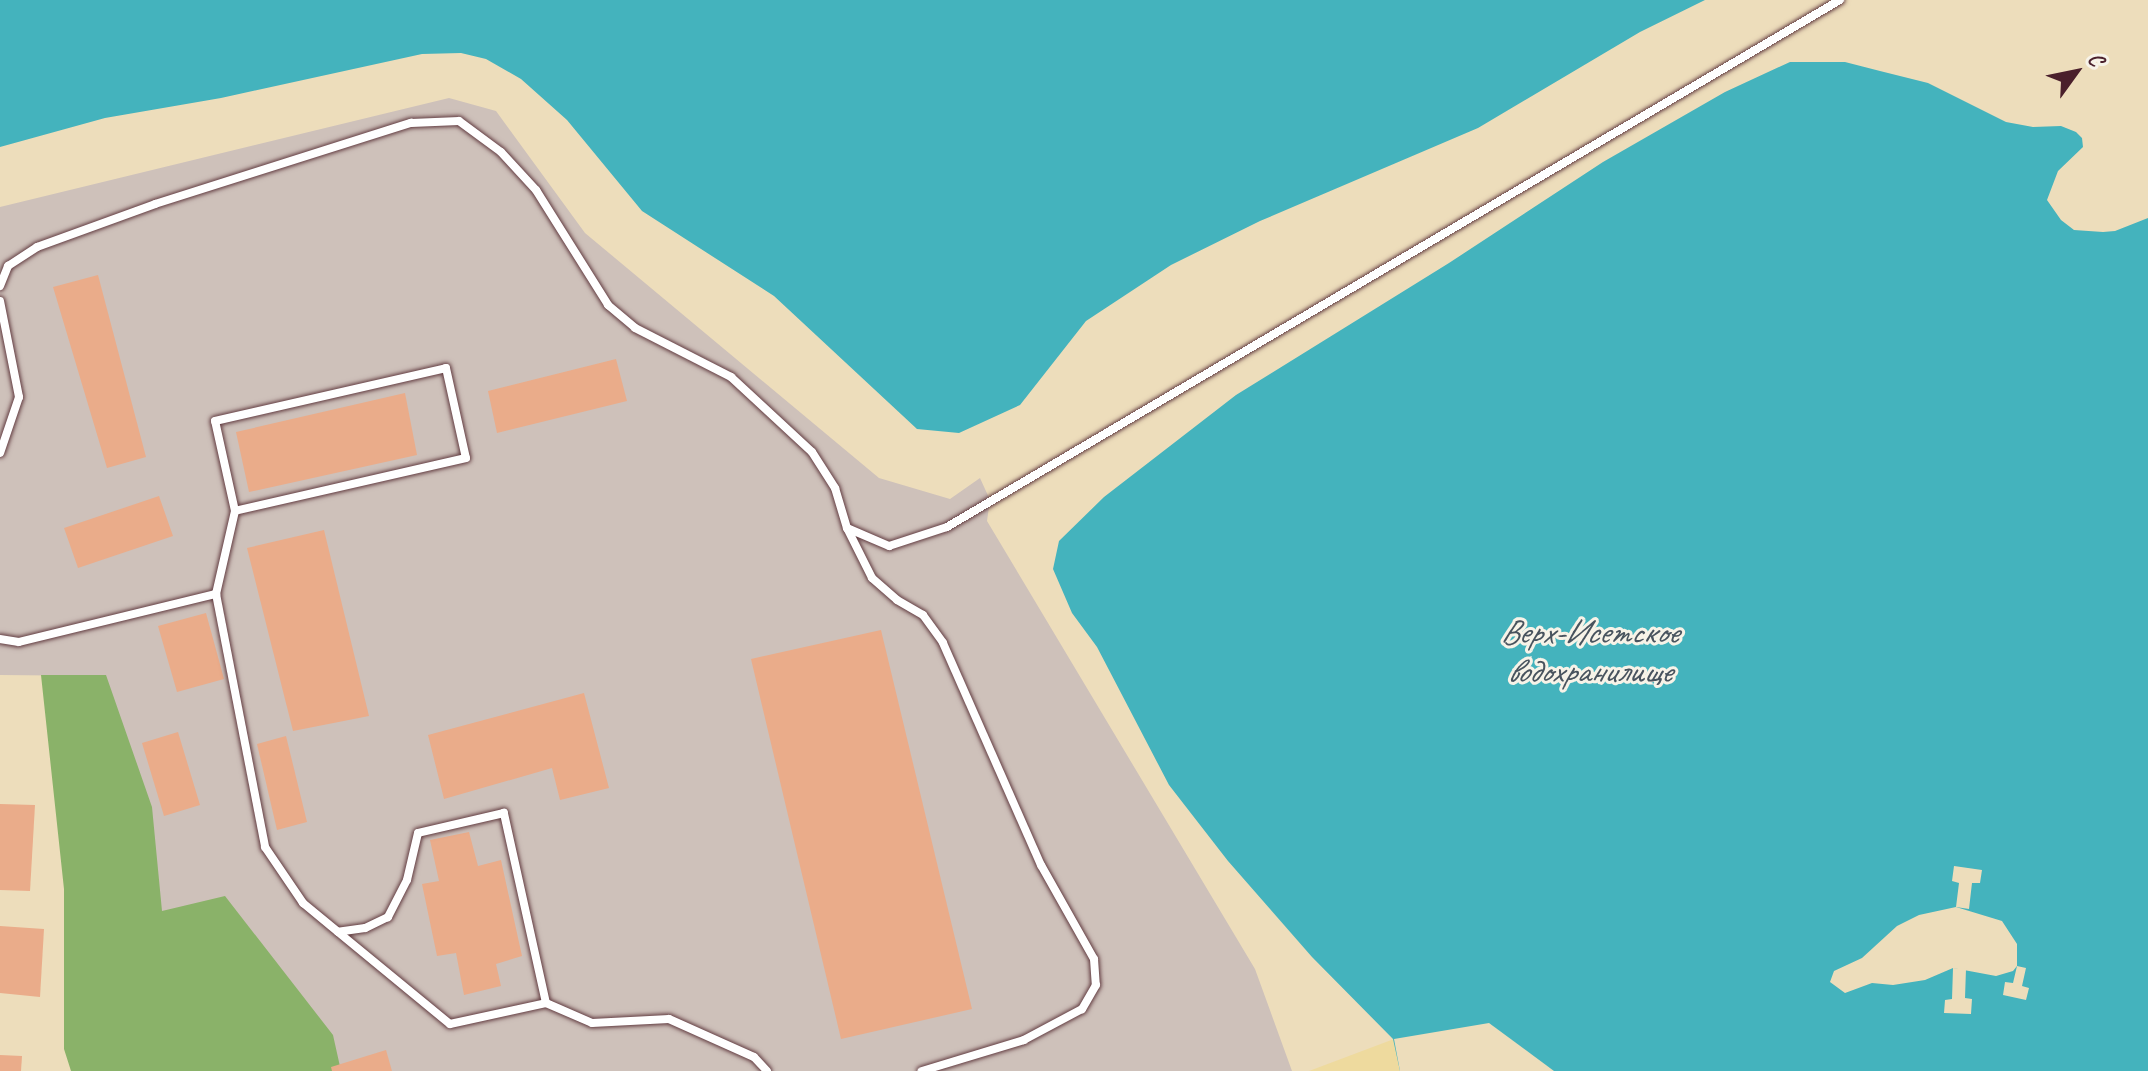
<!DOCTYPE html>
<meta charset="utf-8">
<style>
body{margin:0}
#map{position:relative;width:2148px;height:1071px;overflow:hidden;background:#edddbb;font-family:Caveat,sans-serif}
div>[style]{position:absolute}
[style*='--x']{left:calc(var(--x)*1px);top:calc(var(--y)*1px);width:calc(var(--w)*1px);rotate:calc(var(--a)*1deg)}
.industrial>*{inset:0;background:#cec1ba}
.forest>*{inset:0;background:#8ab269}
.sand>*{inset:0;background:#eeda9e}
.water>*{inset:0;background:#44b3bd}
.pier>*{inset:0;background:#edddbb}
.building>*{inset:0;background:#eaac8a}
.roads{filter:drop-shadow(0 0 2px #623c41) drop-shadow(0 0 2px #623c41)}
.service>*{height:8px;margin:-4px;padding:0 4px;transform-origin:4px;border-radius:4px;background:#fff}
span{translate:-50% -50%;white-space:nowrap;text-align:center;line-height:1.15;-webkit-text-stroke:6px #f7f3e8;paint-order:stroke}
.water-label{font-size:34px;color:#48535e;font-style:italic}
.north{position:absolute;left:2036px;top:32px;width:80px;height:80px;-webkit-text-stroke:6px #f7f3e8;paint-order:stroke;rotate:57deg;font-size:22px;font-weight:700;line-height:32px;text-align:center;color:#4a1f2b}
.north::after{content:'';display:block;margin:auto;width:28px;height:36px;background:#4a1f2b;clip-path:polygon(50% 0,100% 100%,50% 72%,0 100%)}
</style>
<div id="map">
<div class="industrial">
<div style="clip-path:polygon(449px 98px,496px 111px,585px 233px,879px 478px,950px 499px,980px 478px,990px 500px,987px 521px,1255px 969px,1292px 1071px,306px 1071px,130px 954px,106px 676px,0 675px,0 207px)"></div>
</div>
<div class="forest">
<div style="clip-path:polygon(41px 675px,106px 675px,152px 807px,162px 911px,225px 896px,333px 1035px,341px 1071px,71px 1071px,64px 1049px,64px 889px)"></div>
</div>
<div class="sand">
<div style="clip-path:polygon(1394px 1039px,1400px 1071px,1309px 1071px)"></div>
</div>
<div class="water">
<div style="clip-path:polygon(0 0,1705px 0,1640px 32px,1478px 128px,1260px 221px,1171px 265px,1086px 321px,1020px 405px,959px 433px,917px 429px,774px 296px,642px 211px,567px 120px,521px 79px,486px 59px,461px 53px,422px 54px,221px 98px,105px 118px,0 147px)"></div>
<div style="clip-path:polygon(evenodd,1790px 62px,1845px 62px,1880px 71px,1928px 83px,2006px 122px,2033px 127px,2061px 126px,2076px 132px,2082px 138px,2083px 147px,2058px 171px,2047px 200px,2061px 220px,2074px 230px,2103px 232px,2115px 231px,2148px 218px,2148px 1071px,1400px 1071px,1393px 1039px,1312px 957px,1228px 861px,1169px 785px,1097px 647px,1072px 613px,1053px 569px,1059px 541px,1104px 497px,1236px 395px,1449px 263px,1603px 162px,1725px 92px,1790px 62px,1956px 907px,2002px 921px,2017px 944px,2017px 966px,2013px 971px,1996px 976px,1953px 968px,1925px 980px,1893px 985px,1872px 983px,1845px 993px,1830px 982px,1834px 971px,1862px 958px,1897px 926px,1919px 915px,1956px 907px)"></div>
</div>
<div class="pier">
<div style="clip-path:polygon(1954px 866px,1982px 870px,1980px 883px,1972px 883px,1969px 909px,1956px 907px,1959px 883px,1952px 881px)"></div>
<div style="clip-path:polygon(2017px 966px,2026px 968px,2022px 986px,2029px 988px,2026px 1000px,2003px 995px,2005px 982px,2013px 983px)"></div>
<div style="clip-path:polygon(1953px 968px,1966px 969px,1965px 998px,1972px 999px,1971px 1014px,1944px 1013px,1945px 1000px,1952px 999px)"></div>
<div style="clip-path:polygon(1489px 1023px,1554px 1071px,1400px 1071px,1394px 1039px)"></div>
</div>
<div class="building">
<div style="clip-path:polygon(98px 275px,146px 457px,107px 468px,53px 287px)"></div>
<div style="clip-path:polygon(616px 359px,627px 401px,497px 433px,488px 391px)"></div>
<div style="clip-path:polygon(405px 393px,417px 455px,249px 492px,236px 432px)"></div>
<div style="clip-path:polygon(159px 496px,173px 536px,78px 568px,64px 528px)"></div>
<div style="clip-path:polygon(324px 530px,369px 716px,293px 731px,247px 548px)"></div>
<div style="clip-path:polygon(206px 613px,224px 679px,177px 692px,158px 626px)"></div>
<div style="clip-path:polygon(881px 630px,972px 1009px,841px 1039px,751px 659px)"></div>
<div style="clip-path:polygon(584px 693px,609px 788px,560px 800px,552px 768px,444px 799px,428px 735px)"></div>
<div style="clip-path:polygon(178px 732px,200px 805px,164px 816px,142px 743px)"></div>
<div style="clip-path:polygon(286px 736px,307px 822px,277px 830px,257px 744px)"></div>
<div style="clip-path:polygon(0 804px,35px 805px,30px 891px,0 890px)"></div>
<div style="clip-path:polygon(469px 832px,478px 866px,501px 860px,522px 956px,496px 964px,501px 986px,464px 995px,456px 953px,437px 956px,422px 884px,439px 881px,430px 840px)"></div>
<div style="clip-path:polygon(0 926px,44px 929px,40px 997px,0 993px)"></div>
<div style="clip-path:polygon(386px 1050px,392px 1071px,332px 1071px,331px 1067px)"></div>
<div style="clip-path:polygon(0 1055px,22px 1056px,21px 1071px,0 1071px)"></div>
</div>
<div class="roads">
<div class="service">
<div style="--x:0;--y:286;--w:22;--a:-68"></div>
<div style="--x:8;--y:266;--w:35;--a:-33"></div>
<div style="--x:37;--y:247;--w:126;--a:-20"></div>
<div style="--x:155;--y:204;--w:269;--a:-17.6"></div>
<div style="--x:411;--y:123;--w:48;--a:-2.4"></div>
<div style="--x:459;--y:121;--w:52;--a:36.4"></div>
<div style="--x:501;--y:152;--w:52;--a:47.4"></div>
<div style="--x:536;--y:190;--w:136;--a:57.9"></div>
<div style="--x:608;--y:305;--w:35;--a:40"></div>
<div style="--x:635;--y:328;--w:108;--a:27"></div>
<div style="--x:731;--y:377;--w:110;--a:42.8"></div>
<div style="--x:812;--y:452;--w:43;--a:57.4"></div>
<div style="--x:835;--y:488;--w:42;--a:73.3"></div>
<div style="--x:847;--y:528;--w:56;--a:63.4"></div>
<div style="--x:872;--y:578;--w:33;--a:41"></div>
<div style="--x:897;--y:600;--w:30;--a:30"></div>
<div style="--x:923;--y:615;--w:34;--a:54"></div>
<div style="--x:943;--y:643;--w:243;--a:66.2"></div>
<div style="--x:1041;--y:865;--w:108;--a:60.6"></div>
<div style="--x:1094;--y:959;--w:26;--a:86"></div>
<div style="--x:1096;--y:985;--w:28;--a:120"></div>
<div style="--x:1082;--y:1009;--w:66;--a:151.9"></div>
<div style="--x:1024;--y:1040;--w:107;--a:163.1"></div>
<div style="--x:0;--y:301;--w:98;--a:78.8"></div>
<div style="--x:19;--y:397;--w:59;--a:108.7"></div>
<div style="--x:847;--y:528;--w:46;--a:23.2"></div>
<div style="--x:889;--y:546;--w:61;--a:-18.1"></div>
<div style="--x:947;--y:527;--w:1037;--a:-30.55"></div>
<div style="--x:216;--y:594;--w:258;--a:79"></div>
<div style="--x:265;--y:847;--w:68;--a:55.8"></div>
<div style="--x:303;--y:903;--w:45;--a:39.6"></div>
<div style="--x:338;--y:932;--w:145;--a:39.4"></div>
<div style="--x:450;--y:1024;--w:98;--a:-12.3"></div>
<div style="--x:546;--y:1003;--w:195;--a:-102.5"></div>
<div style="--x:504;--y:813;--w:88;--a:166.9"></div>
<div style="--x:418;--y:833;--w:48;--a:103.2"></div>
<div style="--x:407;--y:880;--w:42;--a:117.2"></div>
<div style="--x:388;--y:917;--w:25;--a:154"></div>
<div style="--x:365;--y:928;--w:27;--a:172"></div>
<div style="--x:0;--y:639;--w:19;--a:9"></div>
<div style="--x:19;--y:642;--w:203;--a:-13.7"></div>
<div style="--x:216;--y:594;--w:85;--a:-77.1"></div>
<div style="--x:235;--y:511;--w:92;--a:-102.5"></div>
<div style="--x:215;--y:421;--w:237;--a:-12.9"></div>
<div style="--x:446;--y:368;--w:92;--a:77.5"></div>
<div style="--x:466;--y:458;--w:237;--a:167.1"></div>
<div style="--x:546;--y:1003;--w:50;--a:23.5"></div>
<div style="--x:592;--y:1023;--w:77;--a:-3"></div>
<div style="--x:669;--y:1019;--w:93;--a:24.1"></div>
<div style="--x:754;--y:1057;--w:19;--a:47"></div>
</div>
</div>
<div class="water-label">
<span style="left:1589px;top:651px">Верх-Исетское<br>водохранилище</span>
</div>
<div class="north">С</div>
</div>
